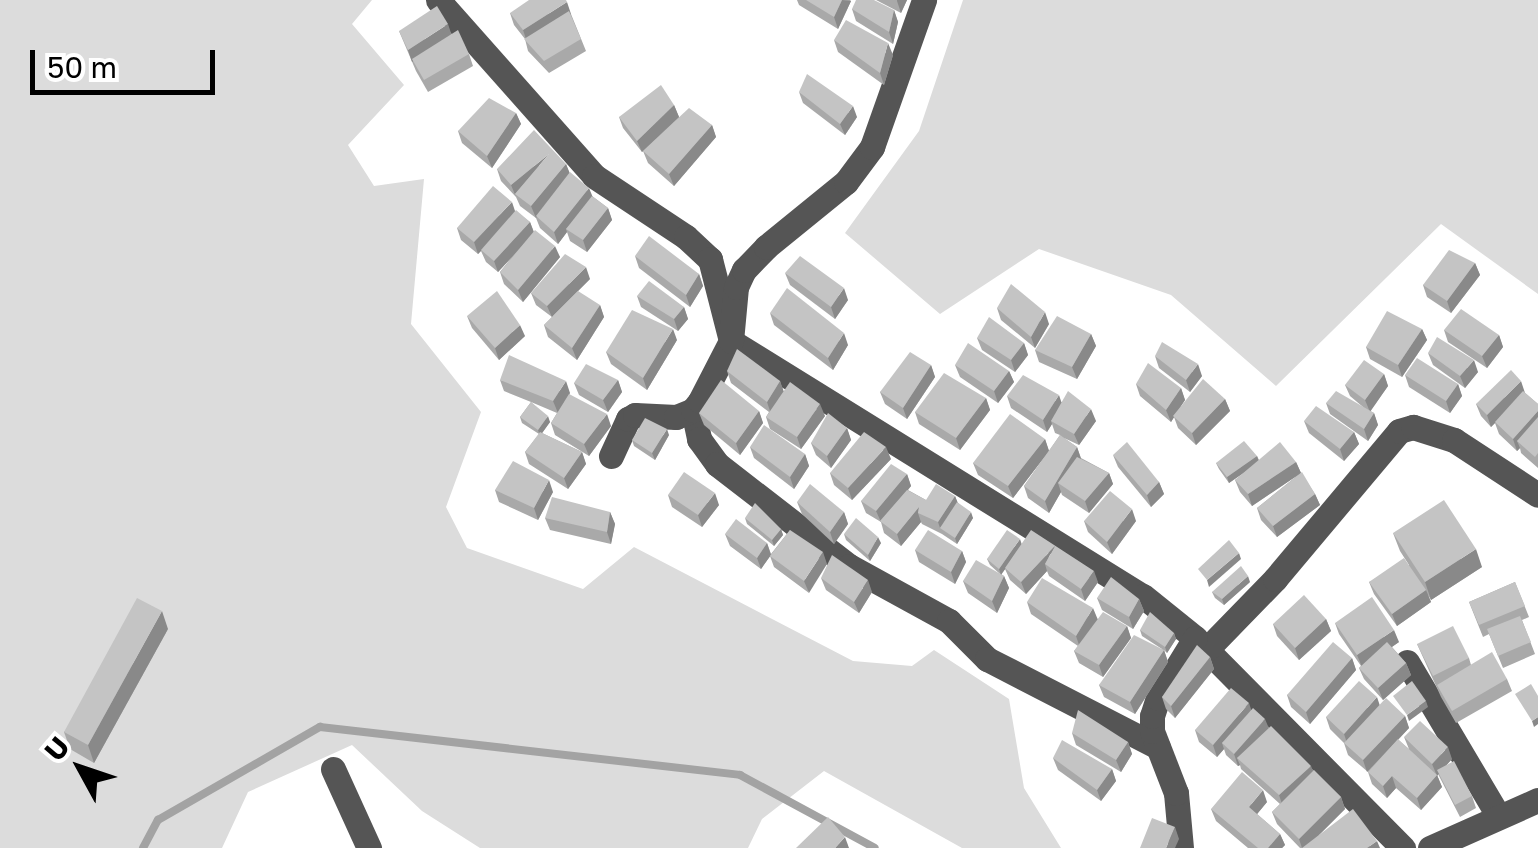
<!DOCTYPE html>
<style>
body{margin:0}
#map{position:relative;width:1538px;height:848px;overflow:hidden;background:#fff;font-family:"Golos Text",sans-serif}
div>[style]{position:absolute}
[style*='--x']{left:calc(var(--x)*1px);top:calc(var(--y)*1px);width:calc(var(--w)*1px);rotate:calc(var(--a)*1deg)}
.green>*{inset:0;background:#dcdcdc}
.stream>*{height:8px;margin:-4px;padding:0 4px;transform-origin:4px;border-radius:4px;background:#a3a3a3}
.minor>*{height:25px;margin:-12.5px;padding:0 12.5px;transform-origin:12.5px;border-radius:12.5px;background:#555}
.wall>*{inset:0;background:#a9a9a9}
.shaded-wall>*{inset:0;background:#898989}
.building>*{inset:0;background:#c4c4c4}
span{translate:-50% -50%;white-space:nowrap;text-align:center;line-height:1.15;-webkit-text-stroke:8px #fff;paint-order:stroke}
.north{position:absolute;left:30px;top:718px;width:100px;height:100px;-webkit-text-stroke:8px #fff;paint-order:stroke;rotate:310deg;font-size:28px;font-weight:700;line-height:40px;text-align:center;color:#000}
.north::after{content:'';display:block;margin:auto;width:35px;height:45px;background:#000;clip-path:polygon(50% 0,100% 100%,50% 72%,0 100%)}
.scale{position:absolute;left:30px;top:50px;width:185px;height:45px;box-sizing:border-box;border:5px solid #000;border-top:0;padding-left:12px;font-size:30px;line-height:35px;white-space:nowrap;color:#000;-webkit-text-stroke:8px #fff;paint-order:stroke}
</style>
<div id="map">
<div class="green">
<div style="clip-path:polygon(0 0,372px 0,352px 24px,404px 85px,348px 145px,374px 186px,424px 179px,411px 324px,481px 412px,446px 507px,467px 548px,583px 589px,634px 547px,853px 661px,912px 666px,934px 650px,1009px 699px,1024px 788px,1061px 848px,962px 848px,824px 771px,762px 819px,748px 848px,480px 848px,422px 811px,352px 745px,248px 792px,222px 848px,0 848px)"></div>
<div style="clip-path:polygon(963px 0,1538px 0,1538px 294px,1441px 224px,1276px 386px,1171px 295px,1039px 249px,940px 314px,845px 233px,919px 131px)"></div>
</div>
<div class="stream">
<div style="--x:143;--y:848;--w:32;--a:-62"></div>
<div style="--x:158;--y:820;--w:187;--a:-29.9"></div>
<div style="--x:320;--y:727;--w:423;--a:6.5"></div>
<div style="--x:740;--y:775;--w:153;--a:28.4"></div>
</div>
<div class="minor">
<div style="--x:438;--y:0;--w:235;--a:48.4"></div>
<div style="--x:594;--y:176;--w:110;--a:33.5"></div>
<div style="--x:686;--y:237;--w:33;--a:43"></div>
<div style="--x:710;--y:259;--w:85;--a:75.6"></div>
<div style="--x:731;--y:341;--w:485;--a:31.8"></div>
<div style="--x:1143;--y:596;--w:67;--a:38.9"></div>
<div style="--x:1195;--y:638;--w:296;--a:45.3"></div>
<div style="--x:693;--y:410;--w:30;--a:78"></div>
<div style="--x:699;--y:439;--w:31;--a:54"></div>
<div style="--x:717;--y:464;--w:167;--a:37.7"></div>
<div style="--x:849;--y:566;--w:114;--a:28.8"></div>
<div style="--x:949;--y:621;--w:54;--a:45"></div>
<div style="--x:987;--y:659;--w:192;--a:27.2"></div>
<div style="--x:611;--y:456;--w:41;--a:-65.3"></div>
<div style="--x:628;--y:419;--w:8;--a:-30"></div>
<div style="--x:635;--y:415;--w:41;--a:2.8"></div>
<div style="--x:676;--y:417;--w:18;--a:-22"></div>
<div style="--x:693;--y:410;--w:11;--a:-52"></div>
<div style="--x:700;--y:401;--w:68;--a:-62.7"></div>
<div style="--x:731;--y:341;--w:54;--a:-84.7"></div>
<div style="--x:736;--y:287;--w:19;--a:-65"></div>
<div style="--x:744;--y:270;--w:32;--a:-46"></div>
<div style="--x:766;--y:247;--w:103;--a:-39.1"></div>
<div style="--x:846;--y:182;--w:44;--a:-53.4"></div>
<div style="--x:872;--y:147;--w:156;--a:-70.5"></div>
<div style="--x:1207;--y:649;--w:98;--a:-45.8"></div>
<div style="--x:1275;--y:579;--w:193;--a:-50"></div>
<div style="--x:1399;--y:431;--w:15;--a:-16"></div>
<div style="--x:1413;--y:427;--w:43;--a:17.6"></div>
<div style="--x:1454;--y:440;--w:100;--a:33.2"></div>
<div style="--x:1407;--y:662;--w:178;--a:59.3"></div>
<div style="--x:333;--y:769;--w:87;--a:65.5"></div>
<div style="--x:1181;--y:848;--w:55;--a:-95.2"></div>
<div style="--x:1176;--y:793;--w:66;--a:-111.2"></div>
<div style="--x:1152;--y:731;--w:15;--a:-90"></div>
<div style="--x:1152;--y:716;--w:19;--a:-72"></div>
<div style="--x:1158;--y:698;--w:70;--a:-58.3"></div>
<div style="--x:1430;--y:848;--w:118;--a:-24"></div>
</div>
<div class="wall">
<div style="clip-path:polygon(797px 0,850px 0,851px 1px,838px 29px,799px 5px)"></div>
<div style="clip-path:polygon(876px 0,907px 0,901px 13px)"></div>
<div style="clip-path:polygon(852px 9px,894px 10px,898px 22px,893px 44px,856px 21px)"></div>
<div style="clip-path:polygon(510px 13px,571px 14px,586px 51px,549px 73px,528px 51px,525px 39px,514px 25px)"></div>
<div style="clip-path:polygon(399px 31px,469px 54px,473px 66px,428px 92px,416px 71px)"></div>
<div style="clip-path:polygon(834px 40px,893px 55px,884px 85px,838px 52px)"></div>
<div style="clip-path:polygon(799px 92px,857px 117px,845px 135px,803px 103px)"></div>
<div style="clip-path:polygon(674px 105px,679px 117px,712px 125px,716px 137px,674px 186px,648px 163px,643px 151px,642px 152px,623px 128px,619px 117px)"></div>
<div style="clip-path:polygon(516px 113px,521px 124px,492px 168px,462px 143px,458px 131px)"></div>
<div style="clip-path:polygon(566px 164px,569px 173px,592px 196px,608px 208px,612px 220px,587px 252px,570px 241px,567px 232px,558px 244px,540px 228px,536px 218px,520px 206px,516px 197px,501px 181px,497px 169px)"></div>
<div style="clip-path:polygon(515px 211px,530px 222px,534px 232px,560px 257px,523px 302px,504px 284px,500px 272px,512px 257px,498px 272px,486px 262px,481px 251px,478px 254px,461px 240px,457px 228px)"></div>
<div style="clip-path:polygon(635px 256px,699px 274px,703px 286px,690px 307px,639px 268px)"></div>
<div style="clip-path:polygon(1475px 263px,1480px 275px,1451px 313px,1427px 297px,1423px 285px)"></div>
<div style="clip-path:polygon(785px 273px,848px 300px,835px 319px,790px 285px)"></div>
<div style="clip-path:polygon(590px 279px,553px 316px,600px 305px,604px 317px,577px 360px,548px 337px,544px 325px,552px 317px,536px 305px,531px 293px)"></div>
<div style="clip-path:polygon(637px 296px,684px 307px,688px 319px,678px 331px,641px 307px)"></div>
<div style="clip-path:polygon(997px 308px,1049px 324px,1035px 348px,1001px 320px)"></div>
<div style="clip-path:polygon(770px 313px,848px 345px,833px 370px,774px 325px)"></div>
<div style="clip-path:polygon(467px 316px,525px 336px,499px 360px,472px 328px)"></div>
<div style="clip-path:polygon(1422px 329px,1427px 340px,1402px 377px,1370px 359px,1366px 347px)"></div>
<div style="clip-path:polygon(1444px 330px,1499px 335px,1503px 347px,1487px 368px,1448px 342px)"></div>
<div style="clip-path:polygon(1091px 334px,1096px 346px,1077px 379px,1039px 362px,1035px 350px)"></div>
<div style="clip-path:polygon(977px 338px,1024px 343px,1028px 355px,1015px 372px,982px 350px)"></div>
<div style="clip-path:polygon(677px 340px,647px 390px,611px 364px,606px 352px)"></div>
<div style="clip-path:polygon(1428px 353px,1478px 372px,1465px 388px,1433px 365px)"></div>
<div style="clip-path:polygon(1155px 356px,1202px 376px,1190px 392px,1159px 368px)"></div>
<div style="clip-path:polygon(931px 365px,935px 377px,907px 419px,885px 404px,880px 392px)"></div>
<div style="clip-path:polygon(955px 365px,1009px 371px,1014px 382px,998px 403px,960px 377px)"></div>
<div style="clip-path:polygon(727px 371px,780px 381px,783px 391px,825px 416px,801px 449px,770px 429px,766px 417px,769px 412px,731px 383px)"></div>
<div style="clip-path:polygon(1384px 374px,1388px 386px,1370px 411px,1374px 413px,1378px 425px,1368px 441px,1330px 414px,1326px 403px,1363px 407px,1350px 396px,1345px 385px)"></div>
<div style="clip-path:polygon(1405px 375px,1458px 384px,1462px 396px,1450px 413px,1409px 387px)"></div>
<div style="clip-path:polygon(500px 380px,570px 393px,569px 394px,611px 426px,589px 456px,555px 435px,551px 423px,557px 413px,531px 402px,550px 422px,542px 433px,582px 452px,586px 464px,568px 489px,529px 464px,525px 452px,539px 434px,522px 423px,520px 417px,531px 402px,504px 391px)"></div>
<div style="clip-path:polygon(618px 380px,622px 392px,608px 412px,579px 395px,574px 383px)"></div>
<div style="clip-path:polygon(1136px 384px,1181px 388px,1185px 400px,1180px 407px,1225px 399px,1230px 411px,1196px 445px,1178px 428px,1174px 417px,1171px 422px,1140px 396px)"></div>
<div style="clip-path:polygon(1525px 393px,1538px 404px,1538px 468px,1521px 453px,1520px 448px,1517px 451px,1499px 434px,1495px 423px,1491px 427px,1481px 416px,1476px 404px)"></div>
<div style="clip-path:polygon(1007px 396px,1062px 402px,1096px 421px,1079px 445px,1064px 438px,1077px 447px,1081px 458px,1109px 473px,1113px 484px,1089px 513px,1062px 495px,1061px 492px,1049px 513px,1028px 498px,1024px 486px,1046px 455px,1013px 498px,978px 475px,973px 463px,1045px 439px,1049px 451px,1060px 435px,1055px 433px,1052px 424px,1047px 432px,1011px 408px)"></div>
<div style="clip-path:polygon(986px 398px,990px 410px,960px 450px,919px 424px,915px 412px)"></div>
<div style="clip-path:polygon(759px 411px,763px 423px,740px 455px,704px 425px,699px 413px)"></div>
<div style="clip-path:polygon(1304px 421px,1354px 432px,1359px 444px,1344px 461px,1309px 433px)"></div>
<div style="clip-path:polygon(847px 428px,851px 440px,831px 468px,816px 455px,811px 443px)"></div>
<div style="clip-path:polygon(669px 435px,655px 460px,634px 446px,632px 440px)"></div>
<div style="clip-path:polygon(750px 447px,805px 454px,809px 466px,794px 489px,754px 458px)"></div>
<div style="clip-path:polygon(1113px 455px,1159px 482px,1164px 494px,1151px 507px,1118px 467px)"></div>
<div style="clip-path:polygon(1257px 456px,1259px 460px,1296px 462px,1301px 473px,1315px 494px,1320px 505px,1277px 537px,1261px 520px,1257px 508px,1298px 475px,1252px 506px,1240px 492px,1235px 480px,1245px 472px,1229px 483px,1219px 469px,1216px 463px)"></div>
<div style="clip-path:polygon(891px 459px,852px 500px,834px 485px,830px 473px)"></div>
<div style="clip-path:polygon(907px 474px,911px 486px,908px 490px,926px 500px,955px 496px,957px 502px,973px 518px,957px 544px,942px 534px,922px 524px,921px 522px,901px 546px,884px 533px,881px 522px,866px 513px,861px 501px)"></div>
<div style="clip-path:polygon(495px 490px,553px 492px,538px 520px,499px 502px)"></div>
<div style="clip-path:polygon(668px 495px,719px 505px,702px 527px,672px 507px)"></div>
<div style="clip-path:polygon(797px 502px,844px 512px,848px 524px,834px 544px,802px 514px)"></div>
<div style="clip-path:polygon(610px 512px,615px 524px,611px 544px,550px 530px,545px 518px)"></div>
<div style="clip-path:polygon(745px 518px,781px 529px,783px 535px,774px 546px,747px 524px)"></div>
<div style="clip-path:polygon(1084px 521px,1136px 521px,1112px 554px,1088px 532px)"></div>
<div style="clip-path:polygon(790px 530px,809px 593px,774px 567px,770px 556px,761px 569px,730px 546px,725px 534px,767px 543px,771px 554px)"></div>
<div style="clip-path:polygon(1393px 533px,1482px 567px,1431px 600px,1428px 595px,1431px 602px,1397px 626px,1374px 594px,1369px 582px,1409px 565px,1400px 551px)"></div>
<div style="clip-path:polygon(844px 534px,881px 543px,870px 561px,846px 540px)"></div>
<div style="clip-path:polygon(1022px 544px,1098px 582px,1085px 601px,1049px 576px,1047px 571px,1026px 594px,1010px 580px,1005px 569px,1001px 574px,1004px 576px,1009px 588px,997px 613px,968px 593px,963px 581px,1000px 574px,990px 565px,987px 559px)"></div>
<div style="clip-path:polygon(915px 550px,962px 551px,966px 562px,955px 584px,919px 562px)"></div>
<div style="clip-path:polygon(821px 578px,872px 592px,859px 613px,826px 590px)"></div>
<div style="clip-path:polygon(1250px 582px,1224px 605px,1215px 598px,1212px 592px)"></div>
<div style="clip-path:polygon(1515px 582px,1529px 617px,1522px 620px,1535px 654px,1503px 668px,1489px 634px,1483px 637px,1469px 602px)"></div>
<div style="clip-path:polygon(1097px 598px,1139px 599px,1144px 611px,1133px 629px,1102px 610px)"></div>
<div style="clip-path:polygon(1027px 602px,1127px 626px,1131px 638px,1103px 677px,1079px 663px,1074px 651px,1078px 646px,1031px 614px)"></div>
<div style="clip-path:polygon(1326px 619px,1331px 631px,1299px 660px,1277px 636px,1273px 624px)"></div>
<div style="clip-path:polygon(1335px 623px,1399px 642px,1392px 647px,1406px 663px,1411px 675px,1383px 700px,1364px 679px,1359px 668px,1361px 666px,1339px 634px)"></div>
<div style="clip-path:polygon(168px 629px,94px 763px,70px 749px,64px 732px)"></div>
<div style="clip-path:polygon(1140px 630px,1174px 633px,1176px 639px,1167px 653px,1164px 650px,1168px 662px,1135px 714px,1104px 697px,1099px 685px,1162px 649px,1142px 636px)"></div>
<div style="clip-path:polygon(1417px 644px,1469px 658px,1471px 665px,1507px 679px,1512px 691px,1456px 723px,1441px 697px)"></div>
<div style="clip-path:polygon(1210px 657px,1214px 669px,1175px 718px,1166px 709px,1162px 697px)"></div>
<div style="clip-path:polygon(1352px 658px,1356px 670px,1310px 724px,1291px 707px,1287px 695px)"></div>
<div style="clip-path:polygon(1380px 705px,1405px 716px,1409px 728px,1398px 740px,1409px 749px,1404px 737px,1452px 759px,1446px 765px,1472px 796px,1476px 808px,1460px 817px,1438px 774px,1437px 775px,1442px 787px,1421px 810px,1396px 788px,1387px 798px,1372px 784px,1368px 772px,1348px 755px,1344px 743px,1330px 729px,1326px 717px)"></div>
<div style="clip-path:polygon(1251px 710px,1341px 797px,1345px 809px,1319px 835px,1380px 848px,1300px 848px,1277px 824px,1272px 812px,1280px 804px,1241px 769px,1240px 765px,1238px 766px,1226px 755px,1224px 749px,1217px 757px,1199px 742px,1195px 730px)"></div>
<div style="clip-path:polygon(1072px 733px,1128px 742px,1132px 754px,1121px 772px,1076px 745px)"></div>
<div style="clip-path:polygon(1053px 758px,1112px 769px,1116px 781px,1101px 801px,1058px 770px)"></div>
<div style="clip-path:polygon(1267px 802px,1257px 814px,1280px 834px,1285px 845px,1282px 848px,1248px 848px,1216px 821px,1211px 809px)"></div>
</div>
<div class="shaded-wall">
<div style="clip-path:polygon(842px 0,851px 1px,838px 29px,834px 17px)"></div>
<div style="clip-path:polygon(897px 0,907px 0,901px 13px,897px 1px)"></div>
<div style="clip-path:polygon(567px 2px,571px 14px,527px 42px,523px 30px)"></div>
<div style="clip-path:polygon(894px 10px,898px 22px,893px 44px,889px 32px)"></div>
<div style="clip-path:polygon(448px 24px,452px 36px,412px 62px,408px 50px)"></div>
<div style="clip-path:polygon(888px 43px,893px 55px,884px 85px,880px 73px)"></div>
<div style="clip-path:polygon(674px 105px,679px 117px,642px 152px,637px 141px)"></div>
<div style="clip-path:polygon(853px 106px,857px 117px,845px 135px,840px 124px)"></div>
<div style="clip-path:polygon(516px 113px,521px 124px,492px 168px,487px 156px)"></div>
<div style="clip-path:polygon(712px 125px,716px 137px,674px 186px,669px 174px)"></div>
<div style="clip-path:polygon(549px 154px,515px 194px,516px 197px,511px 185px)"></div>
<div style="clip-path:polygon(566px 164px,571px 176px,536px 218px,531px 206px)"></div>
<div style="clip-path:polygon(589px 188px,594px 200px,566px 229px,567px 232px,558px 244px,554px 232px)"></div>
<div style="clip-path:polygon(512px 202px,516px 214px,478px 254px,474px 242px)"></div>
<div style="clip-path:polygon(608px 208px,612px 220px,587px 252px,583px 240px)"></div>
<div style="clip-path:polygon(530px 222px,534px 233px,498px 272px,494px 261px)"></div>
<div style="clip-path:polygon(555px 246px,560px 257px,523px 302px,518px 290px)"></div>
<div style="clip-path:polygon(1475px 263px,1480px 275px,1451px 313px,1447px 301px)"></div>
<div style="clip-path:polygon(586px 267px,590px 279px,552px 317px,547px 306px)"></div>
<div style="clip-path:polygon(699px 274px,703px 286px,690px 307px,686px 295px)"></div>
<div style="clip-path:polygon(844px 288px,848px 300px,835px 319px,831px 307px)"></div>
<div style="clip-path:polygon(600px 305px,604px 317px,577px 360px,572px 348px)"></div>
<div style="clip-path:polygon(684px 307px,688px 319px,678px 331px,674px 319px)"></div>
<div style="clip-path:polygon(1045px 312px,1049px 324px,1035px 348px,1031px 337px)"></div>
<div style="clip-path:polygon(520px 325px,525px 336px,499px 360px,495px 348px)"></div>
<div style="clip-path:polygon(673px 329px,677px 340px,647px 390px,643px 378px)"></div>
<div style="clip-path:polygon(1422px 329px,1427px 340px,1402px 377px,1398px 365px)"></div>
<div style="clip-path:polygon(844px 333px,848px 345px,833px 370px,828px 358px)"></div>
<div style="clip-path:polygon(1091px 334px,1096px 346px,1077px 379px,1072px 367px)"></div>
<div style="clip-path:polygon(1499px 335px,1503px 347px,1487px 368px,1482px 356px)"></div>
<div style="clip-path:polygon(1024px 343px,1028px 355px,1015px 372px,1011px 360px)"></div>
<div style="clip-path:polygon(1474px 360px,1478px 372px,1465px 388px,1460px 376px)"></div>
<div style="clip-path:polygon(1198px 364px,1202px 376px,1190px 392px,1186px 380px)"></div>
<div style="clip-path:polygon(931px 365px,935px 377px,907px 419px,903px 408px)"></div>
<div style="clip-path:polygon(1009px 371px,1014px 382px,998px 403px,994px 391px)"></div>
<div style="clip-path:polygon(1384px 374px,1388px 386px,1370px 412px,1365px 400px)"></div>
<div style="clip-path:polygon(618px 380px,622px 392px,608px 412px,603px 400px)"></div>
<div style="clip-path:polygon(566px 381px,570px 393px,558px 413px,553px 401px)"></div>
<div style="clip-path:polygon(780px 381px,784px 392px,771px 414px,767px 402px)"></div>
<div style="clip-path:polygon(1521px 381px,1525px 393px,1491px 427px,1487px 415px)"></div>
<div style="clip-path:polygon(1458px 384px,1462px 396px,1450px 413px,1446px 401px)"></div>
<div style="clip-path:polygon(1181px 388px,1185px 400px,1171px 422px,1166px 410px)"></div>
<div style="clip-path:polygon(1059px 395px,1063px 407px,1051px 421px,1052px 424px,1047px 432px,1043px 420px)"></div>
<div style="clip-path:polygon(986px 398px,990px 410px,960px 450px,956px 438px)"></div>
<div style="clip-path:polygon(1225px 399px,1230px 411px,1196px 445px,1192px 433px)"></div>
<div style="clip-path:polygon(820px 404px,825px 416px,801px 449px,797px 437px)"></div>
<div style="clip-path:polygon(1091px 409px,1096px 421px,1079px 445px,1074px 434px)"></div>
<div style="clip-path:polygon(759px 411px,763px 423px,740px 455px,736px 443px)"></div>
<div style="clip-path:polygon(1538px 411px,1538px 428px,1517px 441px,1520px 448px,1517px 451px,1513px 439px)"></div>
<div style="clip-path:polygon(1374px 413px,1378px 425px,1368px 441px,1364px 429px)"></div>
<div style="clip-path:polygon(607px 414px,611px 426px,589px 456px,584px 444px)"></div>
<div style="clip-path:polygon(548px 416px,550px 422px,540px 436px,538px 430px)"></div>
<div style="clip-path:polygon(847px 428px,851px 440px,831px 468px,827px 456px)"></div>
<div style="clip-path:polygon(667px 429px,669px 435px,655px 460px,652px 453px)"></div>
<div style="clip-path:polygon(1354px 432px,1359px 444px,1344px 461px,1340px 449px)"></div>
<div style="clip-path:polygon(1045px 439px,1049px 451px,1013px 498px,1008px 486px)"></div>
<div style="clip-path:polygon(886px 447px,891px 459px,852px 500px,848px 488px)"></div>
<div style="clip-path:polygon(1077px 447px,1081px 459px,1058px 483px,1061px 492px,1049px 513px,1045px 501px)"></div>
<div style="clip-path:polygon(582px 452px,586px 464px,568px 489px,564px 478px)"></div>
<div style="clip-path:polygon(805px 454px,809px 466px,794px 489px,790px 477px)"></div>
<div style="clip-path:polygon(1257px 456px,1259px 462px,1229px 483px,1227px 477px)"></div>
<div style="clip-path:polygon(1296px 462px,1301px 473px,1252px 506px,1248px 494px)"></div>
<div style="clip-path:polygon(1109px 473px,1113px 484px,1089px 513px,1085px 501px)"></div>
<div style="clip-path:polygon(907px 474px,911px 486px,881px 522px,876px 511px)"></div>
<div style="clip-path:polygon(549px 480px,553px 492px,538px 520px,534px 508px)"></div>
<div style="clip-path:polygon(1159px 482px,1164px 494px,1151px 507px,1147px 495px)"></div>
<div style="clip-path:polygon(715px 493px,719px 505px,702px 527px,698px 515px)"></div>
<div style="clip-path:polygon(1315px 494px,1320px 505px,1277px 537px,1273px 526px)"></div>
<div style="clip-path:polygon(955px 496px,960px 508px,940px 528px,938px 522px)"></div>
<div style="clip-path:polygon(919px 507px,918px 513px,921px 522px,901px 546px,897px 534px)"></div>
<div style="clip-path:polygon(1132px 509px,1136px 521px,1112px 554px,1107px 542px)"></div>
<div style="clip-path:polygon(610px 512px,615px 524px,611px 544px,607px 532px)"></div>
<div style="clip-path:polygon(844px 512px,848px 524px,834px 544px,830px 532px)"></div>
<div style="clip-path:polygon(971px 512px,973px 518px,957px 544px,955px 538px)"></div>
<div style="clip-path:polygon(781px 529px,783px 535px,774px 546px,772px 540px)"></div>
<div style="clip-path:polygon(878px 537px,881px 543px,870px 561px,868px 555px)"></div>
<div style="clip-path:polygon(1020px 539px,1022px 545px,1001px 575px,999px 569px)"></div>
<div style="clip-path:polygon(767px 543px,771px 555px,761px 569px,757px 558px)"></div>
<div style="clip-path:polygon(1055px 546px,1045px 564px,1047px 571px,1026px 594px,1021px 582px)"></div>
<div style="clip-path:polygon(1476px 549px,1482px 567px,1431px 600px,1425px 582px)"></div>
<div style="clip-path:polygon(962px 551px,966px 562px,955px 584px,951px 572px)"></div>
<div style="clip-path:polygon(823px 552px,827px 564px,809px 593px,804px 581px)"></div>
<div style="clip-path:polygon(1239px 553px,1241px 559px,1209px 587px,1207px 580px)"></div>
<div style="clip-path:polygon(1094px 571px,1098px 582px,1085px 601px,1081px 589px)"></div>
<div style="clip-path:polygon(1004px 576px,1009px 588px,997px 613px,992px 601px)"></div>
<div style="clip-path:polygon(1248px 576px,1250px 582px,1224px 605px,1222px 599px)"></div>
<div style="clip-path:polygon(868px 580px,872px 592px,859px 613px,854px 602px)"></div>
<div style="clip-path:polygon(1426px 590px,1431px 602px,1397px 626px,1392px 614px)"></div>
<div style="clip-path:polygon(1139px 599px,1144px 611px,1133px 629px,1129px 617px)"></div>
<div style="clip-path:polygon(1093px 608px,1098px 620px,1080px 648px,1076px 636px)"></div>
<div style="clip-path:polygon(162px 611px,168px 629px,94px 763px,88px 745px)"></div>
<div style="clip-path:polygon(1326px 619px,1331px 631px,1299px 660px,1295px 648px)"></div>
<div style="clip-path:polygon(1127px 626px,1131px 638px,1103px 677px,1099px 665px)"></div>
<div style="clip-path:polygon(1394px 630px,1399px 642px,1362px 667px,1357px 655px)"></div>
<div style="clip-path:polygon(1174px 633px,1176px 639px,1167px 653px,1165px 647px)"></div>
<div style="clip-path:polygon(1164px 650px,1168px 662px,1135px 714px,1130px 702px)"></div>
<div style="clip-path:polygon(1210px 657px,1214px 669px,1175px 718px,1171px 706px)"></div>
<div style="clip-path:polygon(1352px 658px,1356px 670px,1310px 724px,1306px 712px)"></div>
<div style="clip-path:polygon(1406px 663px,1411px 675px,1383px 700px,1378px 688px)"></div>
<div style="clip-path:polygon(1377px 697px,1381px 709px,1348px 746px,1344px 734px)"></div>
<div style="clip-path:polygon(1426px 701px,1428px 707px,1409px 721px,1407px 715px)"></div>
<div style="clip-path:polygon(1249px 703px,1253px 715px,1222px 743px,1224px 749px,1217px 757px,1213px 745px)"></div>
<div style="clip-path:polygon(1405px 716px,1409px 728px,1367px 772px,1363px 760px)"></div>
<div style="clip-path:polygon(1538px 717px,1538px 724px,1534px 727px,1532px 721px)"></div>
<div style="clip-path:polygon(1265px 719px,1270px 731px,1237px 758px,1240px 765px,1238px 766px,1234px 754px)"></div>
<div style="clip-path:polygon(1128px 742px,1132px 754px,1121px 772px,1116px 760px)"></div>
<div style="clip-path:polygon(1448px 747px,1452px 759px,1437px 776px,1432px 764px)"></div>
<div style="clip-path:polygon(1311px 766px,1316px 778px,1283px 807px,1279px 795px)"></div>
<div style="clip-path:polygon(1112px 769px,1116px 781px,1101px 801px,1097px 790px)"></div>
<div style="clip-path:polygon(1437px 775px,1442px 787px,1421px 810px,1417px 798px)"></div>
<div style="clip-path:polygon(1392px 776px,1396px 788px,1387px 798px,1383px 786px)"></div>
<div style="clip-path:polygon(1263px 790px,1267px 802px,1253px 819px,1249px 807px)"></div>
<div style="clip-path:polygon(1341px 797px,1345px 809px,1306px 848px,1302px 848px,1299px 839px)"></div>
<div style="clip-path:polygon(1175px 827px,1179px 839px,1175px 848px,1166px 848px)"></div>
<div style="clip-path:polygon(1280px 834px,1285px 845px,1282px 848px,1268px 848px)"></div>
<div style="clip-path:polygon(845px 837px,849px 848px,835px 848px)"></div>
<div style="clip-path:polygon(1377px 841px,1380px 848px,1367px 848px)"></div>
</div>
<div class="building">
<div style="clip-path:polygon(529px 0,566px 0,567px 2px,523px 30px,510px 13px)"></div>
<div style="clip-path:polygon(806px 0,842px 0,834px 17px)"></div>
<div style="clip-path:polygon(856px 0,874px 0,894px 10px,889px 32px,852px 9px)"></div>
<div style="clip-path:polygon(437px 6px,448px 24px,408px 50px,399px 31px)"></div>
<div style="clip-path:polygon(569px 11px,581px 39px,544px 61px,524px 39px)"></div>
<div style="clip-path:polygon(846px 20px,888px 43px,880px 73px,834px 40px)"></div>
<div style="clip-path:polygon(458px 30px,469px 54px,424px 80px,412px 59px)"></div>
<div style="clip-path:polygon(807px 74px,853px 106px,840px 124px,799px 92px)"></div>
<div style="clip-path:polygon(661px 85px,674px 105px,637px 141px,619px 117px)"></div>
<div style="clip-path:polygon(489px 98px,516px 113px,487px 156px,458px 131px)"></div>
<div style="clip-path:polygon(689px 108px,712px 125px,669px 174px,643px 151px)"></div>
<div style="clip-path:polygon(534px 130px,566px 164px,531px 206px,515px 194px,549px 154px,511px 185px,497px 169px)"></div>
<div style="clip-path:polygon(570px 172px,589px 188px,554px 232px,536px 216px)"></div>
<div style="clip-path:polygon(493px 186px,512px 202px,474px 242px,457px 228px)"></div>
<div style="clip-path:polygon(592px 196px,608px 208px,583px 240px,566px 229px)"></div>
<div style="clip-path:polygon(516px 210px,530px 222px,494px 261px,481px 250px)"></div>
<div style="clip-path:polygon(535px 230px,555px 246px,518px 290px,500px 272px)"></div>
<div style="clip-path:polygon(649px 236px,699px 274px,686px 295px,635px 256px)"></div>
<div style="clip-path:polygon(1449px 250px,1475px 263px,1447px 301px,1423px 285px)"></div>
<div style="clip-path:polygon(565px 254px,586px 267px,547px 306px,531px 293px)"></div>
<div style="clip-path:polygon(800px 256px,844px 288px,831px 307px,785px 273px)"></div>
<div style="clip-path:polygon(649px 281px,684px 307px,674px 319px,637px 296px)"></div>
<div style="clip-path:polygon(1011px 284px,1045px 312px,1031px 337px,997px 308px)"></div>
<div style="clip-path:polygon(787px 288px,844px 333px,828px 358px,770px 313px)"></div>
<div style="clip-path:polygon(497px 291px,520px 325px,495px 348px,467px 316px)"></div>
<div style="clip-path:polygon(578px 291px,600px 305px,572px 348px,544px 325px)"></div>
<div style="clip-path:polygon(1461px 309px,1499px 335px,1482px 356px,1444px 330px)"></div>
<div style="clip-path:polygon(632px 310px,673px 329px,643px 378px,606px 352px)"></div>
<div style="clip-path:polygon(1387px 311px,1422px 329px,1398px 365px,1366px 347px)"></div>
<div style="clip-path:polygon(1057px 316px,1091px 334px,1072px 367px,1035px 350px)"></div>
<div style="clip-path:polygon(989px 317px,1024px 343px,1011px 360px,977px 338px)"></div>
<div style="clip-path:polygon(1437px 337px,1474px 360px,1460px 376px,1428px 353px)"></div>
<div style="clip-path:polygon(1162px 342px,1198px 364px,1186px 380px,1155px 356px)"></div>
<div style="clip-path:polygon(968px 343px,1009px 371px,994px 391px,955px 365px)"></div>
<div style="clip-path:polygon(737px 349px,780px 381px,767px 402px,727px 371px)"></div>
<div style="clip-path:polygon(910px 352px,931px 365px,903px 408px,880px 392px)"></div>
<div style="clip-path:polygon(509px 355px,566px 381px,553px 401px,500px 380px)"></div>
<div style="clip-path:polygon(1417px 358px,1458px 384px,1446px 401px,1405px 375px)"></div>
<div style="clip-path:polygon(1364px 360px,1384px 374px,1365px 400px,1345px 385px)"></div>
<div style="clip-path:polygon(1148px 363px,1181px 388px,1166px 410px,1136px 384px)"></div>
<div style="clip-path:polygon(586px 364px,618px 380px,603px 400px,574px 383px)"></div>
<div style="clip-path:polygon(1511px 370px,1521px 381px,1487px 415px,1476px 404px)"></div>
<div style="clip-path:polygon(944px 373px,986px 398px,956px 438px,915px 412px)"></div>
<div style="clip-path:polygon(1023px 375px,1059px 395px,1043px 420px,1007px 396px)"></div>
<div style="clip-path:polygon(1203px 379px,1225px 399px,1192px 433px,1173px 416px)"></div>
<div style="clip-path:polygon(721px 380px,759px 411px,736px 443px,699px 413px)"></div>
<div style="clip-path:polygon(790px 382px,820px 404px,797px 437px,766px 417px)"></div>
<div style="clip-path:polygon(1068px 391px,1091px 409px,1074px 434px,1051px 421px)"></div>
<div style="clip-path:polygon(1336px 391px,1374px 413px,1364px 429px,1326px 403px)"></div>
<div style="clip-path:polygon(1523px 391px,1538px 404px,1538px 411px,1513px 439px,1495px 422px)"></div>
<div style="clip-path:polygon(569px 394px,607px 414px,584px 444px,551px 423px)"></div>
<div style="clip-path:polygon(531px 402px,548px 416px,538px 430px,520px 417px)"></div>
<div style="clip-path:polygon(1316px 406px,1354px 432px,1340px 449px,1304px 421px)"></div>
<div style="clip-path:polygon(828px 413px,847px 428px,827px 456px,811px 443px)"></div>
<div style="clip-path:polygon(1010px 414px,1045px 439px,1008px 486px,973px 463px)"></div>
<div style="clip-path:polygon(1538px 417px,1538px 453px,1535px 457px,1517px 441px)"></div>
<div style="clip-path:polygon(645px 418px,667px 429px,652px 453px,632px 440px)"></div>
<div style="clip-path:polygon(764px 425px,805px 454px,790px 477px,750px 447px)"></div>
<div style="clip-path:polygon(540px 432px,582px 452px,564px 478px,525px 452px)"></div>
<div style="clip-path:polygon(864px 432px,886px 447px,848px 488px,830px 473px)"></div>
<div style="clip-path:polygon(1060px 435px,1077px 447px,1045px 501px,1024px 486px)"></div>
<div style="clip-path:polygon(1244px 441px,1257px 456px,1227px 477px,1216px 463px)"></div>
<div style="clip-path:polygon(1127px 442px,1159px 482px,1147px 495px,1113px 455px)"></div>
<div style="clip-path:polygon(1280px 442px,1296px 462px,1248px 494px,1235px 480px)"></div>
<div style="clip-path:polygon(1077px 457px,1109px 473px,1085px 501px,1058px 483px)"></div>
<div style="clip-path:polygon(513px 461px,549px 480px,534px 508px,495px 490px)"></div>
<div style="clip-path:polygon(891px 464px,907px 474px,876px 511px,861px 501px)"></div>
<div style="clip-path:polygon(684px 472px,715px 493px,698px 515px,668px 495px)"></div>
<div style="clip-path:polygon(1302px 472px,1315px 494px,1273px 526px,1257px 508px)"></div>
<div style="clip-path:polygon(810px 484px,844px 512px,830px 532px,797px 502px)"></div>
<div style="clip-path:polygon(936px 484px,955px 496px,938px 522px,918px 513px,919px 507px,897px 534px,880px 521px,907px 490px,926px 500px)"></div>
<div style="clip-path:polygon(1110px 491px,1132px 509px,1107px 542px,1084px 521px)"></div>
<div style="clip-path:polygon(552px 497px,610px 512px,607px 532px,545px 518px)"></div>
<div style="clip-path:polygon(1444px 500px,1476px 549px,1425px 582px,1393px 533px)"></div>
<div style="clip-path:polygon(957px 502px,971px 512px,955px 538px,940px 528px)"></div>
<div style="clip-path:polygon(755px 503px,781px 529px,772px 540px,745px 518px)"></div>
<div style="clip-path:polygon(856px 518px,878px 537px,868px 555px,844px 534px)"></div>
<div style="clip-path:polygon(736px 519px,767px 543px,757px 558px,725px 534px)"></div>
<div style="clip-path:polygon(790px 530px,823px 552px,804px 581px,770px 556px)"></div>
<div style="clip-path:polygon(928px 530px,962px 551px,951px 572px,915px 550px)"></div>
<div style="clip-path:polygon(1007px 530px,1020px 539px,999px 569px,987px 559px)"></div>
<div style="clip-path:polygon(1031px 530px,1094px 571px,1081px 589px,1045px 564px,1055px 546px,1021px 582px,1005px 568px)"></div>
<div style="clip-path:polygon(1229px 540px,1239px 553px,1207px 580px,1198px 569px)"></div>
<div style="clip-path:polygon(832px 555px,868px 580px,854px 602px,821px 578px)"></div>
<div style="clip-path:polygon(1404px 558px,1426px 590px,1392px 614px,1369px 582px)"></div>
<div style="clip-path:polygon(976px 560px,1004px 576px,992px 601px,963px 581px)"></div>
<div style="clip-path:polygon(1241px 566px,1248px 576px,1222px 599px,1212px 592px)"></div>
<div style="clip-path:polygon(1111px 577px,1139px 599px,1129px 617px,1097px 598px)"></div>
<div style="clip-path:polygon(1042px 578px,1093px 608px,1076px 636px,1027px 602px)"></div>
<div style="clip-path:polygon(1515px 582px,1525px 606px,1479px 625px,1469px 602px)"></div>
<div style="clip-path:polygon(1304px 595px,1326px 619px,1295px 648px,1273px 624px)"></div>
<div style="clip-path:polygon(1372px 597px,1394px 630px,1357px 655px,1335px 623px)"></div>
<div style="clip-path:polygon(137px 598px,162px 611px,88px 745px,64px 732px)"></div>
<div style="clip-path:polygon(1103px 612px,1127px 626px,1099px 665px,1074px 651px)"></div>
<div style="clip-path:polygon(1150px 612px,1174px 633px,1165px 647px,1140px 630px)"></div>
<div style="clip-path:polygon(1520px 616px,1531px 642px,1498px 656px,1487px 629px)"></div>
<div style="clip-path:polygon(1453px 626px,1469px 658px,1433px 676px,1417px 644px)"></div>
<div style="clip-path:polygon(1134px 635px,1164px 650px,1130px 702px,1099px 685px)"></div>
<div style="clip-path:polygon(1333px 642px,1352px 658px,1306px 712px,1287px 695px)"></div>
<div style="clip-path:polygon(1387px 642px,1406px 663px,1378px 688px,1359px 668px)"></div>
<div style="clip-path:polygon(1197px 645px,1210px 657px,1171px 706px,1162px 697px)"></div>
<div style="clip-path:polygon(1492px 652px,1507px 679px,1452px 711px,1437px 685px)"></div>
<div style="clip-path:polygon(1359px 681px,1377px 697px,1344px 734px,1326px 717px)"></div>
<div style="clip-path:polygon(1412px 681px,1426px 701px,1407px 715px,1393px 696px)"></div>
<div style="clip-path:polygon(1531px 684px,1538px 696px,1538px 717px,1532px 721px,1515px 694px)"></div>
<div style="clip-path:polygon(1231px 688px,1249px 703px,1213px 745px,1195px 730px)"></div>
<div style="clip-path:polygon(1386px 698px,1405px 716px,1363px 760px,1344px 743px)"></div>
<div style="clip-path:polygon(1253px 708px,1265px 719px,1234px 754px,1222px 743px)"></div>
<div style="clip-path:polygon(1078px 710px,1128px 742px,1116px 760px,1072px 733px)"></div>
<div style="clip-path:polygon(1420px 721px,1448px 747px,1432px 764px,1404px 737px)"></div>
<div style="clip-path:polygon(1271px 726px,1311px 766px,1279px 795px,1237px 758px)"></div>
<div style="clip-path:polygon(1398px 739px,1437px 775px,1417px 798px,1392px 776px,1383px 786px,1368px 772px)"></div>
<div style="clip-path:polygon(1062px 740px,1112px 769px,1097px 790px,1053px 758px)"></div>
<div style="clip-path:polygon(1454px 761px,1472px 796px,1455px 805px,1437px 770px)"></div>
<div style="clip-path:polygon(1314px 770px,1341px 797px,1299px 839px,1272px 812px)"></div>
<div style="clip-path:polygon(1242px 772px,1263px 790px,1249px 807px,1280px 834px,1268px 848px,1258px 848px,1211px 809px)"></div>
<div style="clip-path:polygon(1353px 809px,1377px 841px,1367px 848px,1302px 848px)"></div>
<div style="clip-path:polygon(828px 817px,845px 837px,835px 848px,796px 848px)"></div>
<div style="clip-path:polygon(1152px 818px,1175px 827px,1166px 848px,1140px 848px)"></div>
</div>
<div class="north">U</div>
<div class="scale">50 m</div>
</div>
